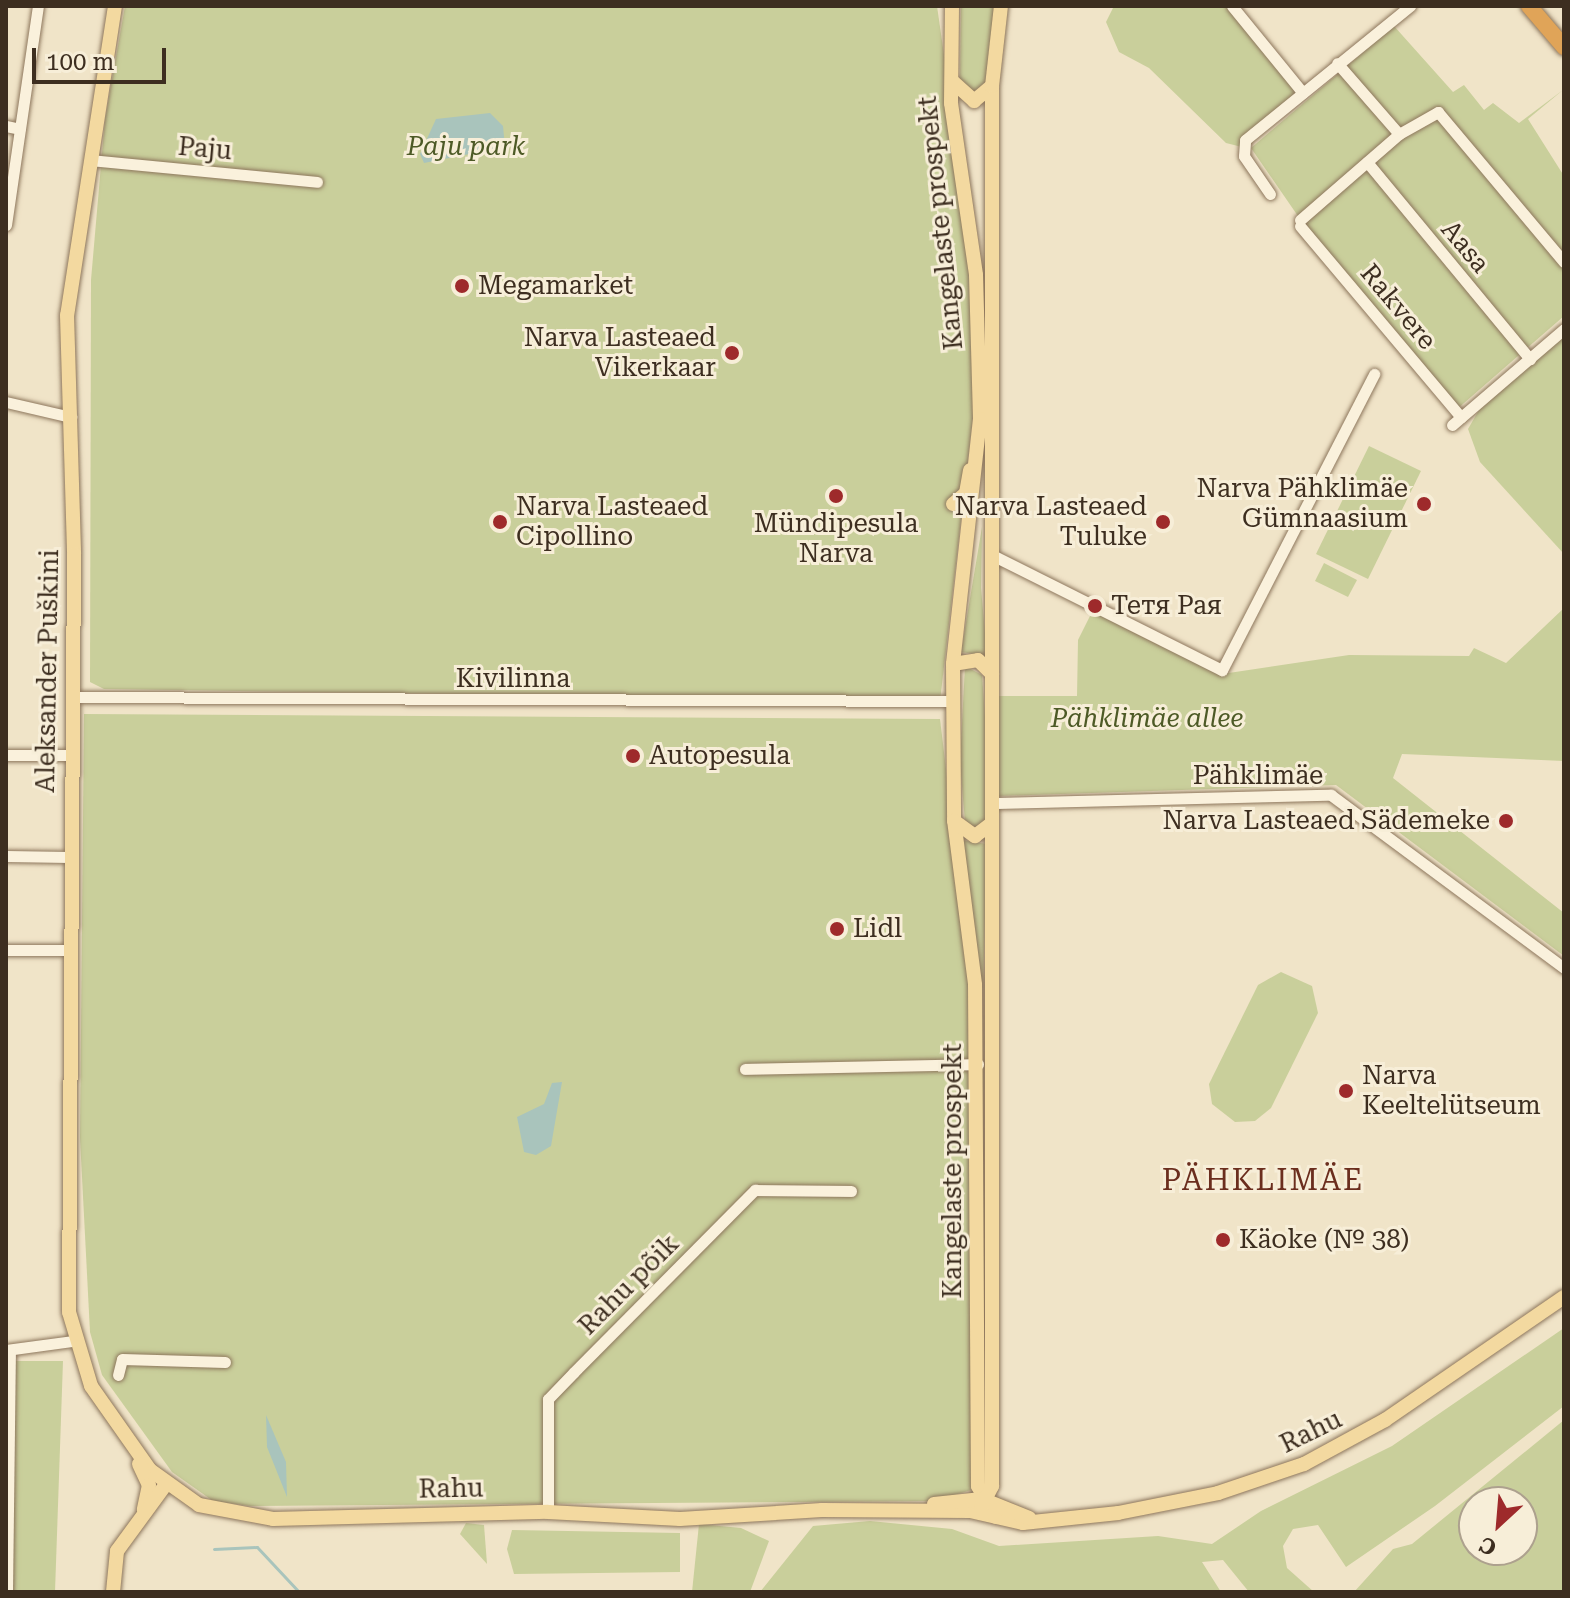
<!DOCTYPE html>
<meta charset="utf-8">
<style>
body{margin:0}
#map{position:relative;width:1570px;height:1598px;overflow:hidden;background:#f0e4c8;font-family:"Roboto Serif",serif}
div>[style]{position:absolute}
[style*='--x']{left:calc(var(--x)*1px);top:calc(var(--y)*1px);width:calc(var(--w)*1px);rotate:calc(var(--a)*1deg)}
.green>*{inset:0;background:#c9cf9b}
.water>*{inset:0;background:#a9c4bc}
.stream>*{height:3px;margin:-1.5px;padding:0 1.5px;transform-origin:1.5px;border-radius:1.5px;background:#a9c4bc}
.roads{filter:drop-shadow(0 0 2px #8d765c) drop-shadow(0 0 2px #8d765c)}
.minor>*{height:11px;margin:-5.5px;padding:0 5.5px;transform-origin:5.5px;border-radius:5.5px;background:#faf1dc}
.major>*{height:14px;margin:-7px;padding:0 7px;transform-origin:7px;border-radius:7px;background:#f3d9a0}
.highway>*{height:16px;margin:-8px;padding:0 8px;transform-origin:8px;border-radius:8px;background:#e0a458}
.dots>*{width:22px;height:22px;translate:-50% -50%;box-sizing:border-box;border:4px solid #f7eed8;border-radius:50%}
span{translate:-50% -50%;white-space:nowrap;text-align:center;line-height:1.15;-webkit-text-stroke:6px #f7eed8;paint-order:stroke}
.park-label{font-size:26px;color:#4d5a26;font-style:italic}
.street-label{font-size:26px;color:#3d2e20}
.poi-label{font-size:26px;color:#3d2e20}
.left{translate:0 -50%;text-align:left}
.right{translate:-100% -50%;text-align:right}
.quarter-label{font-size:30px;color:#6b2e1e;letter-spacing:2px}
.frame{position:absolute;inset:0;border:8px solid #3d2e20;pointer-events:none}
.north{position:absolute;left:1458px;top:1486px;width:80px;height:80px;box-sizing:border-box;background:#f7eed8;border:2px solid #ada18e;border-radius:50%;rotate:206deg;font-size:22px;font-weight:700;line-height:32px;text-align:center;color:#3d2e20}
.north::after{content:'';display:block;margin:auto;width:28px;height:36px;background:#9e2a2b;clip-path:polygon(50% 0,100% 100%,50% 72%,0 100%)}
.scale{position:absolute;left:32px;top:48px;width:134px;height:36px;box-sizing:border-box;border:4px solid #3d2e20;border-top:0;padding-left:10px;font-size:24px;line-height:28px;white-space:nowrap;color:#3d2e20;-webkit-text-stroke:6px #f7eed8;paint-order:stroke}
</style>
<div id="map">
<div class="green">
<div style="clip-path:polygon(125px 6px,937px 6px,974px 265px,973px 417px,940px 701px,104px 689px,90px 682px,91px 280px,105px 119px)"></div>
<div style="clip-path:polygon(961px 6px,994px 6px,986px 86px,977px 95px,960px 80px)"></div>
<div style="clip-path:polygon(1114px 6px,1230px 6px,1303px 93px,1242px 147px,1226px 143px,1149px 68px,1119px 52px,1106px 22px)"></div>
<div style="clip-path:polygon(1394px 26px,1453px 92px,1464px 85px,1484px 110px,1493px 103px,1519px 123px,1563px 90px,1528px 119px,1564px 176px,1564px 316px,1456px 410px,1311px 235px,1251px 148px)"></div>
<div style="clip-path:polygon(1564px 336px,1564px 554px,1480px 462px,1468px 429px,1479px 410px)"></div>
<div style="clip-path:polygon(1369px 446px,1421px 471px,1368px 579px,1316px 554px)"></div>
<div style="clip-path:polygon(982px 527px,981px 588px,987px 656px,961px 652px)"></div>
<div style="clip-path:polygon(1324px 563px,1357px 580px,1348px 597px,1315px 581px)"></div>
<div style="clip-path:polygon(1564px 608px,1564px 761px,1402px 754px,1393px 778px,1564px 913px,1564px 956px,1336px 785px,998px 796px,997px 696px,1077px 696px,1078px 640px,1093px 610px,1222px 674px,1349px 655px,1469px 656px,1474px 648px,1506px 663px)"></div>
<div style="clip-path:polygon(965px 666px,982px 675px,986px 731px,986px 822px,977px 832px,965px 822px,960px 762px)"></div>
<div style="clip-path:polygon(84px 714px,940px 719px,976px 1020px,971px 1490px,935px 1501px,250px 1506px,213px 1501px,172px 1472px,102px 1375px,90px 1332px,80px 1138px)"></div>
<div style="clip-path:polygon(961px 840px,987px 844px,983px 989px)"></div>
<div style="clip-path:polygon(1281px 972px,1312px 986px,1318px 1013px,1271px 1108px,1255px 1121px,1235px 1122px,1212px 1104px,1209px 1084px,1258px 985px)"></div>
<div style="clip-path:polygon(1564px 1328px,1564px 1406px,1435px 1506px,1346px 1567px,1318px 1525px,1293px 1529px,1283px 1546px,1287px 1568px,1314px 1592px,1249px 1592px,1223px 1560px,1202px 1562px,1221px 1592px,760px 1592px,813px 1526px,870px 1521px,952px 1529px,999px 1546px,1158px 1536px,1212px 1544px,1261px 1511px,1392px 1446px)"></div>
<div style="clip-path:polygon(6px 1361px,63px 1361px,55px 1592px,6px 1592px)"></div>
<div style="clip-path:polygon(evenodd,1564px 1420px,1564px 1592px,1354px 1592px,1393px 1549px,1412px 1544px,1564px 1420px,1474px 1502px,1522px 1502px,1522px 1550px,1474px 1550px,1474px 1502px)"></div>
<div style="clip-path:polygon(466px 1523px,484px 1525px,487px 1564px,460px 1534px)"></div>
<div style="clip-path:polygon(699px 1524px,741px 1528px,769px 1541px,750px 1592px,692px 1592px)"></div>
<div style="clip-path:polygon(512px 1530px,680px 1533px,680px 1572px,514px 1574px,507px 1549px)"></div>
</div>
<div class="water">
<div style="clip-path:polygon(490px 113px,503px 126px,505px 147px,424px 163px,420px 154px,436px 119px)"></div>
<div style="clip-path:polygon(562px 1082px,551px 1146px,536px 1155px,524px 1152px,517px 1117px,544px 1104px,552px 1083px)"></div>
<div style="clip-path:polygon(266px 1415px,286px 1462px,287px 1497px,267px 1447px)"></div>
</div>
<div class="stream">
<div style="--x:214;--y:1549;--w:43;--a:-2.7"></div>
<div style="--x:257;--y:1547;--w:62;--a:47"></div>
</div>
<div class="roads">
<div class="minor">
<div style="--x:1232;--y:6;--w:112;--a:50.8"></div>
<div style="--x:6;--y:126;--w:14;--a:12"></div>
<div style="--x:1399;--y:134;--w:45;--a:-29.4"></div>
<div style="--x:1438;--y:112;--w:196;--a:50"></div>
<div style="--x:90;--y:160;--w:228;--a:5.5"></div>
<div style="--x:1367;--y:162;--w:256;--a:50.4"></div>
<div style="--x:1270;--y:194;--w:46;--a:-124.4"></div>
<div style="--x:1244;--y:156;--w:16;--a:-86"></div>
<div style="--x:1245;--y:140;--w:213;--a:-39.1"></div>
<div style="--x:1300;--y:220;--w:131;--a:-41"></div>
<div style="--x:1399;--y:134;--w:94;--a:-131.1"></div>
<div style="--x:6;--y:225;--w:221;--a:-81.7"></div>
<div style="--x:1300;--y:226;--w:250;--a:49.9"></div>
<div style="--x:6;--y:402;--w:67;--a:13"></div>
<div style="--x:1452;--y:425;--w:148;--a:-40.6"></div>
<div style="--x:992;--y:555;--w:257;--a:26.6"></div>
<div style="--x:1222;--y:670;--w:333;--a:-62.8"></div>
<div style="--x:72;--y:697;--w:882;--a:0.26"></div>
<div style="--x:6;--y:755;--w:63;--a:0"></div>
<div style="--x:992;--y:803;--w:339;--a:-1.4"></div>
<div style="--x:1331;--y:795;--w:290;--a:36.6"></div>
<div style="--x:6;--y:856;--w:63;--a:0.9"></div>
<div style="--x:6;--y:950;--w:63;--a:0"></div>
<div style="--x:745;--y:1069;--w:233;--a:-1.2"></div>
<div style="--x:6;--y:1350;--w:68;--a:-7.7"></div>
<div style="--x:118;--y:1375;--w:16;--a:-76"></div>
<div style="--x:122;--y:1359;--w:103;--a:1.7"></div>
<div style="--x:548;--y:1512;--w:113;--a:-90"></div>
<div style="--x:548;--y:1399;--w:37;--a:-46"></div>
<div style="--x:574;--y:1372;--w:257;--a:-45.2"></div>
<div style="--x:755;--y:1190;--w:96;--a:0.6"></div>
<div style="--x:7;--y:1592;--w:242;--a:-89.3"></div>
</div>
<div class="major">
<div style="--x:115;--y:6;--w:313;--a:98.8"></div>
<div style="--x:67;--y:315;--w:239;--a:88.3"></div>
<div style="--x:74;--y:554;--w:758;--a:90.38"></div>
<div style="--x:69;--y:1312;--w:77;--a:73.4"></div>
<div style="--x:91;--y:1386;--w:103;--a:54.9"></div>
<div style="--x:150;--y:1470;--w:60;--a:35.5"></div>
<div style="--x:199;--y:1505;--w:75;--a:10.7"></div>
<div style="--x:273;--y:1519;--w:275;--a:-1.5"></div>
<div style="--x:548;--y:1512;--w:132;--a:3"></div>
<div style="--x:680;--y:1519;--w:142;--a:-3.6"></div>
<div style="--x:822;--y:1510;--w:148;--a:0.4"></div>
<div style="--x:970;--y:1511;--w:54;--a:12.8"></div>
<div style="--x:1023;--y:1523;--w:96;--a:-6"></div>
<div style="--x:1118;--y:1513;--w:102;--a:-11.3"></div>
<div style="--x:1218;--y:1493;--w:91;--a:-18.6"></div>
<div style="--x:1304;--y:1464;--w:92;--a:-28.5"></div>
<div style="--x:1385;--y:1420;--w:217;--a:-34.5"></div>
<div style="--x:952;--y:6;--w:97;--a:90.6"></div>
<div style="--x:951;--y:103;--w:174;--a:81.7"></div>
<div style="--x:976;--y:275;--w:144;--a:88.4"></div>
<div style="--x:980;--y:419;--w:246;--a:96.3"></div>
<div style="--x:953;--y:664;--w:156;--a:89.6"></div>
<div style="--x:954;--y:820;--w:166;--a:82.7"></div>
<div style="--x:975;--y:985;--w:501;--a:89.66"></div>
<div style="--x:978;--y:1486;--w:35;--a:61"></div>
<div style="--x:952;--y:81;--w:30;--a:42"></div>
<div style="--x:974;--y:101;--w:23;--a:-40"></div>
<div style="--x:953;--y:504;--w:17;--a:-40"></div>
<div style="--x:966;--y:493;--w:23;--a:-80"></div>
<div style="--x:953;--y:664;--w:25;--a:-9"></div>
<div style="--x:978;--y:660;--w:20;--a:45"></div>
<div style="--x:954;--y:821;--w:26;--a:36"></div>
<div style="--x:975;--y:836;--w:21;--a:-37"></div>
<div style="--x:139;--y:1464;--w:23;--a:65"></div>
<div style="--x:149;--y:1485;--w:25;--a:102"></div>
<div style="--x:934;--y:1504;--w:48;--a:-5.9"></div>
<div style="--x:982;--y:1499;--w:51;--a:22"></div>
<div style="--x:981;--y:1507;--w:24;--a:-62"></div>
<div style="--x:992;--y:1486;--w:1400;--a:-90"></div>
<div style="--x:992;--y:86;--w:81;--a:-83.6"></div>
<div style="--x:113;--y:1592;--w:41;--a:-84.4"></div>
<div style="--x:117;--y:1551;--w:83;--a:-53.8"></div>
</div>
<div class="highway">
<div style="--x:1529;--y:6;--w:54;--a:49.5"></div>
</div>
</div>
<div class="dots">
<div style="left:462px;top:286px;background:#9e2a2b"></div>
<div style="left:732px;top:353px;background:#9e2a2b"></div>
<div style="left:836px;top:496px;background:#9e2a2b"></div>
<div style="left:1424px;top:504px;background:#9e2a2b"></div>
<div style="left:500px;top:522px;background:#9e2a2b"></div>
<div style="left:1163px;top:522px;background:#9e2a2b"></div>
<div style="left:1095px;top:606px;background:#9e2a2b"></div>
<div style="left:633px;top:756px;background:#9e2a2b"></div>
<div style="left:1506px;top:821px;background:#9e2a2b"></div>
<div style="left:837px;top:929px;background:#9e2a2b"></div>
<div style="left:1346px;top:1091px;background:#9e2a2b"></div>
<div style="left:1223px;top:1240px;background:#9e2a2b"></div>
</div>
<div class="park-label">
<span style="left:466px;top:147px">Paju park</span>
<span style="left:1147px;top:719px">Pähklimäe allee</span>
</div>
<div class="street-label">
<span style="left:205px;top:149px;rotate:5deg">Paju</span>
<span style="left:941px;top:223px;rotate:-96deg">Kangelaste prospekt</span>
<span style="left:1465px;top:247px;rotate:50deg">Aasa</span>
<span style="left:1398px;top:307px;rotate:50deg">Rakvere</span>
<span style="left:48px;top:671px;rotate:-89deg">Aleksander Puškini</span>
<span style="left:513px;top:679px">Kivilinna</span>
<span style="left:1258px;top:776px">Pähklimäe</span>
<span style="left:953px;top:1171px;rotate:-90deg">Kangelaste prospekt</span>
<span style="left:629px;top:1285px;rotate:-45deg">Rahu põik</span>
<span style="left:1311px;top:1432px;rotate:-26deg">Rahu</span>
<span style="left:451px;top:1489px;rotate:-1deg">Rahu</span>
</div>
<div class="poi-label">
<span class="left" style="left:478px;top:286px">Megamarket</span>
<span class="right" style="left:716px;top:353px">Narva Lasteaed<br>Vikerkaar</span>
<span class="right" style="left:1408px;top:504px">Narva Pähklimäe<br>Gümnaasium</span>
<span class="left" style="left:516px;top:522px">Narva Lasteaed<br>Cipollino</span>
<span class="right" style="left:1147px;top:522px">Narva Lasteaed<br>Tuluke</span>
<span style="left:836px;top:539px">Mündipesula<br>Narva</span>
<span class="left" style="left:1111px;top:606px">Тетя Рая</span>
<span class="left" style="left:649px;top:756px">Autopesula</span>
<span class="right" style="left:1490px;top:821px">Narva Lasteaed Sädemeke</span>
<span class="left" style="left:853px;top:929px">Lidl</span>
<span class="left" style="left:1362px;top:1091px">Narva<br>Keeltelütseum</span>
<span class="left" style="left:1239px;top:1240px">Käoke (№ 38)</span>
</div>
<div class="quarter-label">
<span style="left:1263px;top:1180px">PÄHKLIMÄE</span>
</div>
<div class="frame"></div>
<div class="north">С</div>
<div class="scale">100 m</div>
</div>
